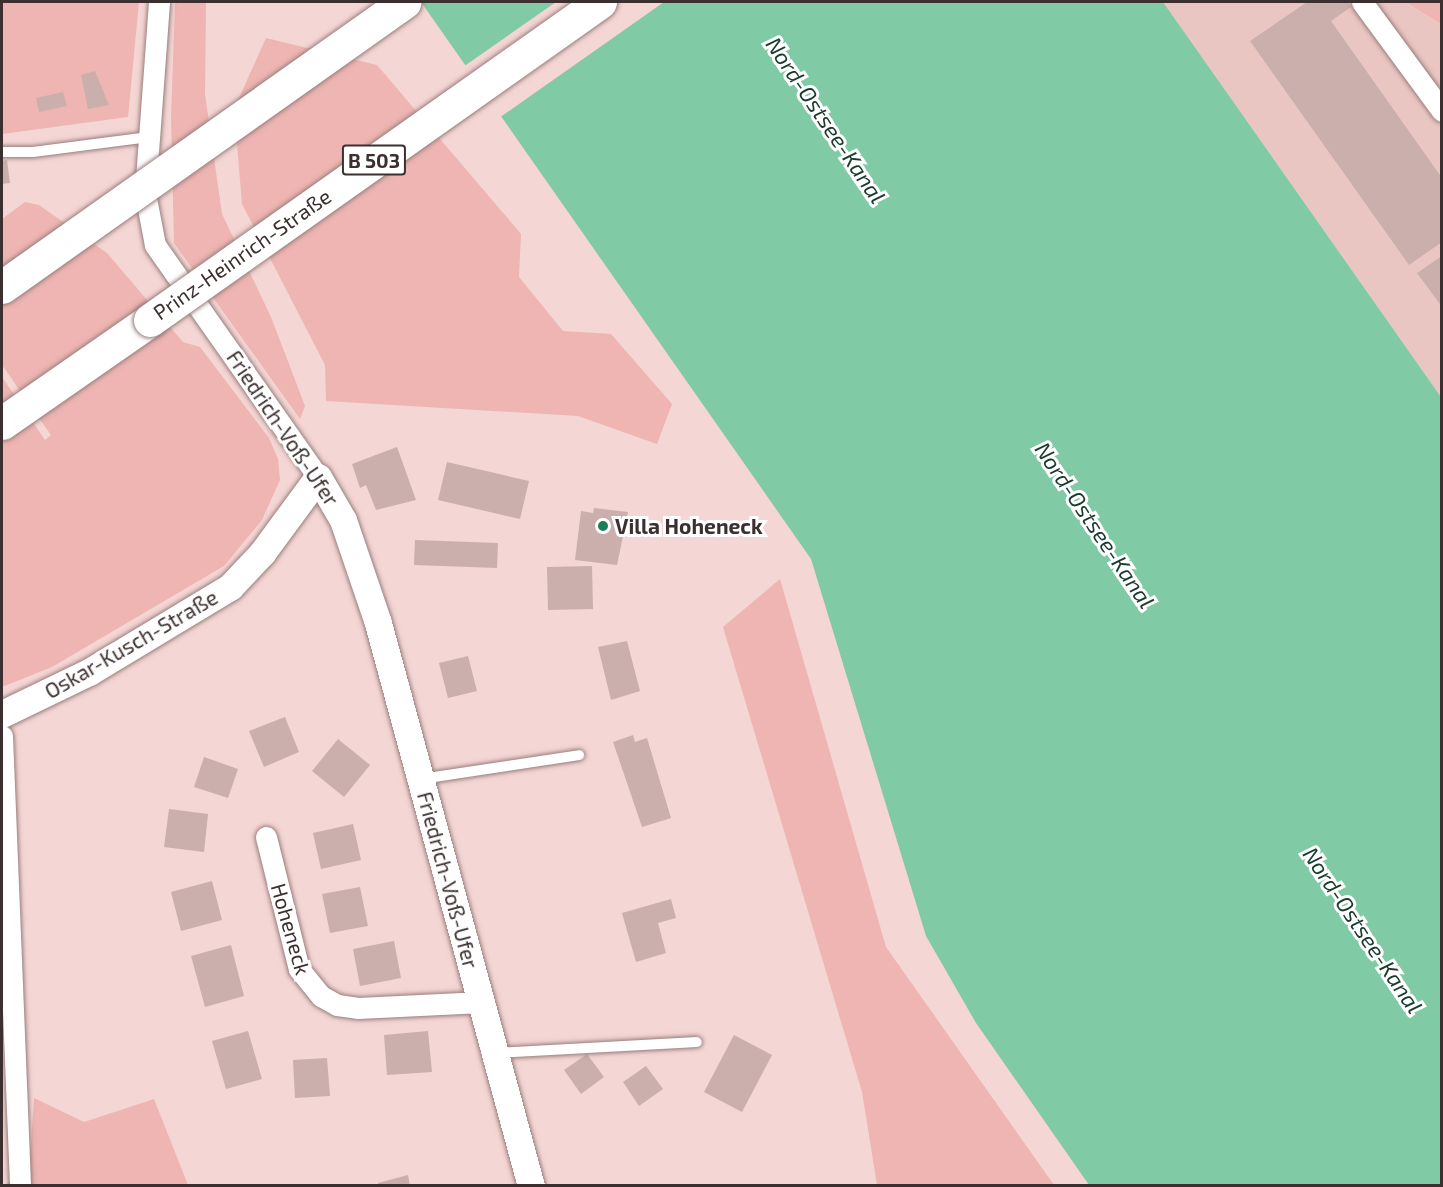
<!DOCTYPE html>
<meta charset="utf-8">
<style>
body{margin:0}
#map{position:relative;width:1443px;height:1187px;overflow:hidden;background:#f4d6d4;font-family:"Exo 2",sans-serif}
div>[style]{position:absolute}
[style*='--x']{left:calc(var(--x)*1px);top:calc(var(--y)*1px);width:calc(var(--w)*1px);rotate:calc(var(--a)*1deg)}
.built>*{inset:0;background:#eac6c3}
.green>*{inset:0;background:#eeb5b2}
.water>*{inset:0;background:#80cba5}
.pier>*{inset:0;background:#f4d6d4}
.building>*{inset:0;background:#cbafad}
.roads{filter:drop-shadow(0 0 2px #987e7c) drop-shadow(0 0 2px #987e7c)}
.service>*{height:10px;margin:-5px;padding:0 5px;transform-origin:5px;border-radius:5px;background:#fff}
.minor>*{height:21px;margin:-10.5px;padding:0 10.5px;transform-origin:10.5px;border-radius:10.5px;background:#fff}
.tertiary>*{height:27px;margin:-13.5px;padding:0 13.5px;transform-origin:13.5px;border-radius:13.5px;background:#fff}
.trunk>*{height:33px;margin:-16.5px;padding:0 16.5px;transform-origin:16.5px;border-radius:16.5px;background:#fff}
.bridges{filter:drop-shadow(0 0 2px #987e7c) drop-shadow(0 0 2px #987e7c)}
.trunk-bridge>*{height:33px;margin:-16.5px;padding:0 16.5px;transform-origin:16.5px;border-radius:16.5px;background:#fff}
.dots>*{width:16px;height:16px;translate:-50% -50%;box-sizing:border-box;border:3px solid #fff;border-radius:50%}
span{translate:-50% -50%;white-space:nowrap;text-align:center;line-height:1.15;-webkit-text-stroke:6px #fff;paint-order:stroke}
.shield-label span{padding:2px 4px;background:#fff;border:2px solid;border-radius:4px;-webkit-text-stroke-width:0}
.shield-label{font-size:20px;color:#3b302f;font-weight:700}
.street-label{font-size:21px;color:#3b302f}
.poi-label{font-size:21px;color:#3b302f;font-weight:700}
.left{translate:0 -50%;text-align:left}
.water-label{font-size:22px;color:#193b2b;font-style:italic}
.frame{position:absolute;inset:0;border:3px solid #3b302f;pointer-events:none}
</style>
<div id="map">
<div class="built">
<div style="clip-path:polygon(1163px 2px,1404px 2px,1441px 24px,1441px 397px)"></div>
</div>
<div class="green">
<div style="clip-path:polygon(2px 2px,139px 2px,128px 117px,2px 134px)"></div>
<div style="clip-path:polygon(175px 2px,206px 2px,205px 94px,222px 214px,271px 317px,305px 406px,300px 419px,174px 243px,171px 117px)"></div>
<div style="clip-path:polygon(1404px 2px,1441px 2px,1441px 24px,1405px 2px)"></div>
<div style="clip-path:polygon(266px 38px,377px 65px,521px 234px,519px 277px,563px 331px,611px 334px,672px 404px,657px 444px,578px 416px,326px 401px,325px 365px,242px 204px,234px 109px)"></div>
<div style="clip-path:polygon(25px 202px,39px 205px,107px 253px,183px 342px,200px 347px,269px 438px,278px 459px,280px 480px,262px 520px,224px 566px,52px 667px,2px 687px,2px 377px,45px 440px,51px 435px,2px 365px,2px 219px)"></div>
<div style="clip-path:polygon(780px 579px,886px 947px,1054px 1185px,877px 1185px,862px 1092px,723px 627px)"></div>
<div style="clip-path:polygon(34px 1098px,84px 1122px,154px 1099px,188px 1185px,2px 1186px,29px 1172px)"></div>
</div>
<div class="water">
<div style="clip-path:polygon(421px 2px,1163px 2px,1441px 397px,1441px 1185px,1089px 1185px,976px 1023px,926px 936px,811px 559px)"></div>
</div>
<div class="pier">
<div style="clip-path:polygon(556px 2px,664px 2px,499px 118px,463px 67px)"></div>
</div>
<div class="building">
<div style="clip-path:polygon(1307px 2px,1347px 2px,1351px 7px,1331px 21px,1442px 178px,1442px 242px,1409px 265px,1250px 41px)"></div>
<div style="clip-path:polygon(95px 71px,109px 105px,88px 109px,81px 75px)"></div>
<div style="clip-path:polygon(63px 92px,67px 106px,39px 112px,36px 98px)"></div>
<div style="clip-path:polygon(7px 160px,10px 183px,2px 184px,2px 161px)"></div>
<div style="clip-path:polygon(1442px 256px,1442px 307px,1417px 273px)"></div>
<div style="clip-path:polygon(397px 447px,416px 500px,376px 510px,366px 485px,360px 488px,352px 464px)"></div>
<div style="clip-path:polygon(447px 462px,529px 481px,520px 519px,438px 500px)"></div>
<div style="clip-path:polygon(594px 508px,628px 512px,617px 565px,575px 560px,581px 511px,593px 513px)"></div>
<div style="clip-path:polygon(415px 540px,498px 543px,497px 568px,414px 565px)"></div>
<div style="clip-path:polygon(592px 566px,593px 609px,548px 610px,547px 567px)"></div>
<div style="clip-path:polygon(627px 641px,640px 691px,611px 700px,598px 647px)"></div>
<div style="clip-path:polygon(468px 656px,477px 691px,448px 698px,439px 663px)"></div>
<div style="clip-path:polygon(285px 717px,299px 752px,264px 767px,249px 731px)"></div>
<div style="clip-path:polygon(633px 735px,635px 742px,647px 738px,671px 818px,642px 827px,613px 742px)"></div>
<div style="clip-path:polygon(338px 739px,370px 765px,344px 797px,312px 771px)"></div>
<div style="clip-path:polygon(204px 757px,238px 769px,228px 798px,194px 787px)"></div>
<div style="clip-path:polygon(169px 809px,208px 814px,204px 852px,164px 847px)"></div>
<div style="clip-path:polygon(353px 824px,361px 860px,321px 869px,313px 833px)"></div>
<div style="clip-path:polygon(212px 881px,222px 920px,181px 931px,171px 892px)"></div>
<div style="clip-path:polygon(360px 887px,368px 926px,330px 933px,322px 894px)"></div>
<div style="clip-path:polygon(671px 899px,676px 918px,658px 923px,666px 953px,636px 962px,622px 913px)"></div>
<div style="clip-path:polygon(394px 941px,401px 978px,360px 986px,353px 949px)"></div>
<div style="clip-path:polygon(231px 945px,244px 996px,205px 1007px,191px 956px)"></div>
<div style="clip-path:polygon(248px 1031px,262px 1079px,226px 1089px,212px 1041px)"></div>
<div style="clip-path:polygon(428px 1031px,432px 1072px,387px 1075px,384px 1035px)"></div>
<div style="clip-path:polygon(734px 1035px,772px 1055px,742px 1112px,704px 1092px)"></div>
<div style="clip-path:polygon(587px 1054px,604px 1077px,581px 1094px,564px 1070px)"></div>
<div style="clip-path:polygon(327px 1058px,330px 1096px,295px 1098px,293px 1060px)"></div>
<div style="clip-path:polygon(646px 1066px,663px 1089px,639px 1106px,623px 1082px)"></div>
<div style="clip-path:polygon(408px 1175px,410px 1186px,379px 1186px,378px 1183px)"></div>
</div>
<div class="roads">
<div class="service">
<div style="--x:2;--y:152;--w:31;--a:0"></div>
<div style="--x:33;--y:152;--w:117;--a:-7.4"></div>
<div style="--x:421;--y:779;--w:160;--a:-8.6"></div>
<div style="--x:496;--y:1053;--w:201;--a:-3.1"></div>
</div>
<div class="minor">
<div style="--x:159;--y:2;--w:192;--a:94.2"></div>
<div style="--x:145;--y:193;--w:53;--a:79.1"></div>
<div style="--x:155;--y:245;--w:284;--a:54.9"></div>
<div style="--x:1362;--y:2;--w:135;--a:53.7"></div>
<div style="--x:2;--y:736;--w:450;--a:87.7"></div>
<div style="--x:266;--y:837;--w:136;--a:76"></div>
<div style="--x:299;--y:969;--w:35;--a:51"></div>
<div style="--x:321;--y:996;--w:18;--a:29"></div>
<div style="--x:337;--y:1005;--w:21;--a:8"></div>
<div style="--x:358;--y:1008;--w:124;--a:-2.8"></div>
</div>
<div class="tertiary">
<div style="--x:2;--y:714;--w:97;--a:-25.8"></div>
<div style="--x:89;--y:672;--w:165;--a:-31.1"></div>
<div style="--x:230;--y:587;--w:47;--a:-46.7"></div>
<div style="--x:262;--y:553;--w:94;--a:-53.6"></div>
<div style="--x:318;--y:477;--w:50;--a:59.8"></div>
<div style="--x:343;--y:520;--w:109;--a:71.2"></div>
<div style="--x:378;--y:623;--w:583;--a:74.8"></div>
</div>
<div class="trunk">
<div style="--x:2;--y:423;--w:180;--a:-34.8"></div>
</div>
</div>
<div class="bridges">
<div class="trunk-bridge">
<div style="--x:2;--y:287;--w:493;--a:-35.3"></div>
<div style="--x:150;--y:320;--w:551;--a:-35.25"></div>
</div>
</div>
<div class="dots">
<div style="left:603px;top:526px;background:#1a7e57"></div>
</div>
<div class="shield-label">
<span style="left:374px;top:160px">B 503</span>
</div>
<div class="street-label">
<span style="left:242px;top:254px;rotate:-35deg">Prinz-Heinrich-Straße</span>
<span style="left:283px;top:428px;rotate:56deg">Friedrich-Voß-Ufer</span>
<span style="left:131px;top:644px;rotate:-30deg">Oskar-Kusch-Straße</span>
<span style="left:448px;top:880px;rotate:75deg">Friedrich-Voß-Ufer</span>
<span style="left:291px;top:929px;rotate:74deg">Hoheneck</span>
</div>
<div class="poi-label">
<span class="left" style="left:615px;top:526px">Villa Hoheneck</span>
</div>
<div class="water-label">
<span style="left:826px;top:120px;rotate:56deg">Nord-Ostsee-Kanal</span>
<span style="left:1095px;top:525px;rotate:56deg">Nord-Ostsee-Kanal</span>
<span style="left:1363px;top:930px;rotate:56deg">Nord-Ostsee-Kanal</span>
</div>
<div class="frame"></div>
</div>
